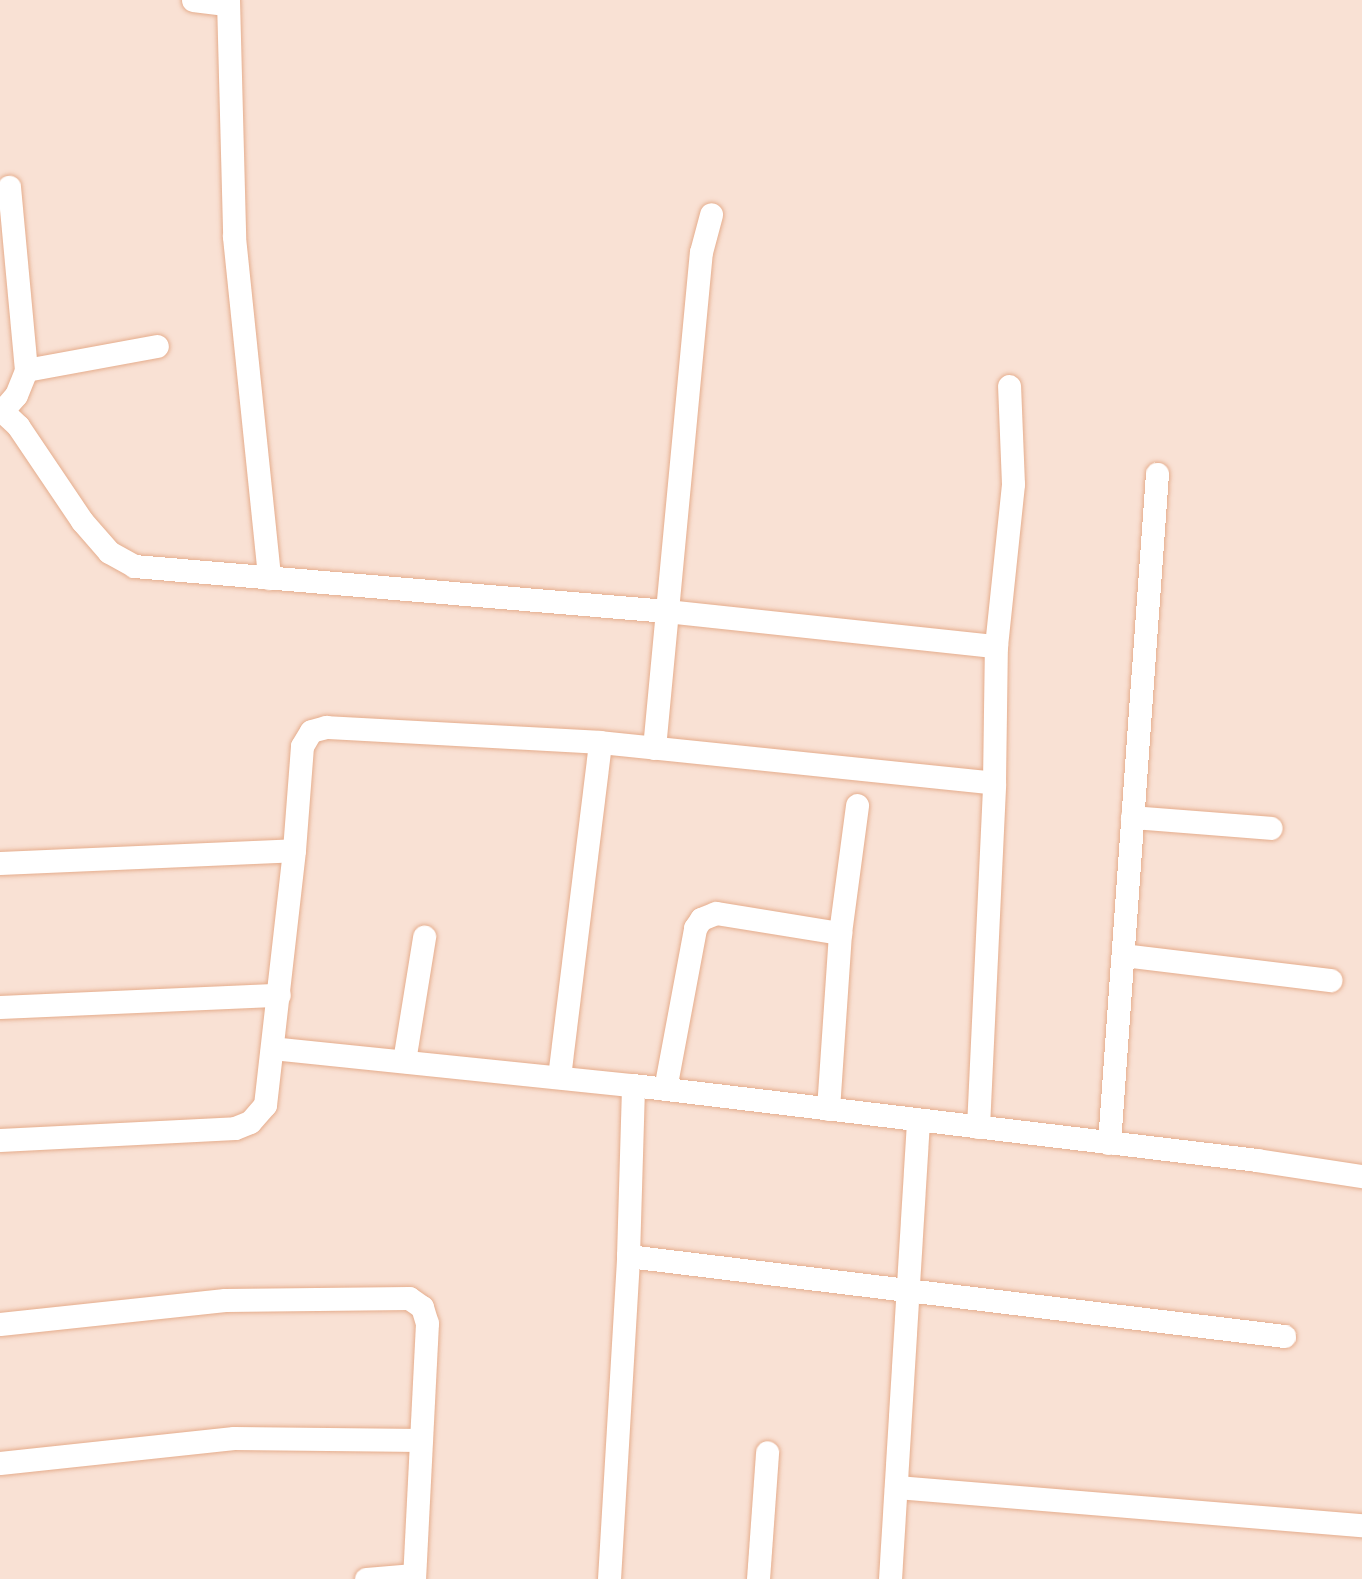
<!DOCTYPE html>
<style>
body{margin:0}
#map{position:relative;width:1362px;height:1579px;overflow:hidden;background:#f9e1d4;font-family:"Asap Condensed",sans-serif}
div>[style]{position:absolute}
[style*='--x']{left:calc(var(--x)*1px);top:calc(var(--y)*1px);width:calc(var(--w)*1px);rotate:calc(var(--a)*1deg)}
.roads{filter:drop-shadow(0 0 2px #e5ad8d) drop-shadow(0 0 2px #e5ad8d)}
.minor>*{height:23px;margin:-11.5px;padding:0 11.5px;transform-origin:11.5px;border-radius:11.5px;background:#fff}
span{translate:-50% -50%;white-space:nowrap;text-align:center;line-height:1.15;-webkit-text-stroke:5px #fff;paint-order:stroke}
</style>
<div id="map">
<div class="roads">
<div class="minor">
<div style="--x:193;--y:0;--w:35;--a:7"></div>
<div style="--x:228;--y:0;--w:237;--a:88.5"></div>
<div style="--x:234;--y:237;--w:343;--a:84.1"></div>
<div style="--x:26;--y:370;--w:133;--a:-10.4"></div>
<div style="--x:0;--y:409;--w:25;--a:43"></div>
<div style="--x:18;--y:426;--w:115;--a:56"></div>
<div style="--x:82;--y:521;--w:41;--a:48.9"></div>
<div style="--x:109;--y:552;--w:29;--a:29"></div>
<div style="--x:134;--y:566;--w:534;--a:4.83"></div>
<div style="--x:666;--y:611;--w:332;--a:6.1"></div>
<div style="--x:2;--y:411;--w:21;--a:-49"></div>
<div style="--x:16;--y:395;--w:27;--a:-68"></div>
<div style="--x:26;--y:370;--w:184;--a:-95.3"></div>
<div style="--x:654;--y:748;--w:498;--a:-84.6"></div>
<div style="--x:701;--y:252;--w:39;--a:-75"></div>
<div style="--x:1132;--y:817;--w:139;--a:4.5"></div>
<div style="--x:0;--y:863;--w:294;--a:-2.5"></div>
<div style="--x:1123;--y:955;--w:209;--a:6.9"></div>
<div style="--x:0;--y:1007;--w:279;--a:-2.5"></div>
<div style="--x:272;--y:1048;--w:363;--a:5.9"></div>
<div style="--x:633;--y:1085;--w:628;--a:6.85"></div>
<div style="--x:1257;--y:1160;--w:106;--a:8.7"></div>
<div style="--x:404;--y:1061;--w:126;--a:-80.8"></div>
<div style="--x:559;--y:1077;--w:337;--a:-83"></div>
<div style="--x:665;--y:1089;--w:164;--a:-79.4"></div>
<div style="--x:695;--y:928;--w:11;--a:-56"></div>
<div style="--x:701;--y:919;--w:16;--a:-22"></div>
<div style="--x:716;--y:913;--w:126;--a:9.2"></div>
<div style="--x:828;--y:1109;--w:176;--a:-86.1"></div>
<div style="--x:840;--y:933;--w:129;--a:-82.4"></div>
<div style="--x:978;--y:1127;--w:344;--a:-87.3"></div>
<div style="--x:994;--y:783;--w:137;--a:-89.2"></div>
<div style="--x:996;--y:646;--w:163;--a:-84"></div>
<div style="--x:1013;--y:484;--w:98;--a:-92.3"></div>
<div style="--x:0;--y:1140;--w:235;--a:-2.9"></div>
<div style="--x:235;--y:1128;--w:16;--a:-22"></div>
<div style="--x:250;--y:1122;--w:23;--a:-49"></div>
<div style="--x:265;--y:1105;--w:257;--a:-83.5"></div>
<div style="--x:294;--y:850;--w:104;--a:-85.6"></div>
<div style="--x:302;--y:746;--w:17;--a:-59"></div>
<div style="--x:311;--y:731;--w:16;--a:-15"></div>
<div style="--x:326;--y:727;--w:274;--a:3.1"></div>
<div style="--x:600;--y:742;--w:396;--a:5.9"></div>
<div style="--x:1109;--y:1143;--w:671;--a:-85.9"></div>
<div style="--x:628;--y:1256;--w:661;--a:6.95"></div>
<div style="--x:0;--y:1324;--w:226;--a:-6.1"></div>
<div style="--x:225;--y:1300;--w:184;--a:-0.6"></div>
<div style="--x:409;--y:1298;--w:16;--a:35"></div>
<div style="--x:422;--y:1307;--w:17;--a:73"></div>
<div style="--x:427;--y:1323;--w:256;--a:92.9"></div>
<div style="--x:0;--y:1463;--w:235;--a:-6.1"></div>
<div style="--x:234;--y:1438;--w:187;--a:0.6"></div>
<div style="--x:896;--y:1487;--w:468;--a:4.7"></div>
<div style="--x:366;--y:1579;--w:48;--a:-4.8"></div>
<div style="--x:609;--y:1579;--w:324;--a:-86.6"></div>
<div style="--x:628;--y:1256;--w:171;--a:-88.3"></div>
<div style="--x:758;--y:1579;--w:127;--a:-85.9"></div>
<div style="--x:890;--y:1579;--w:460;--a:-86.5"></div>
</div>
</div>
</div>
